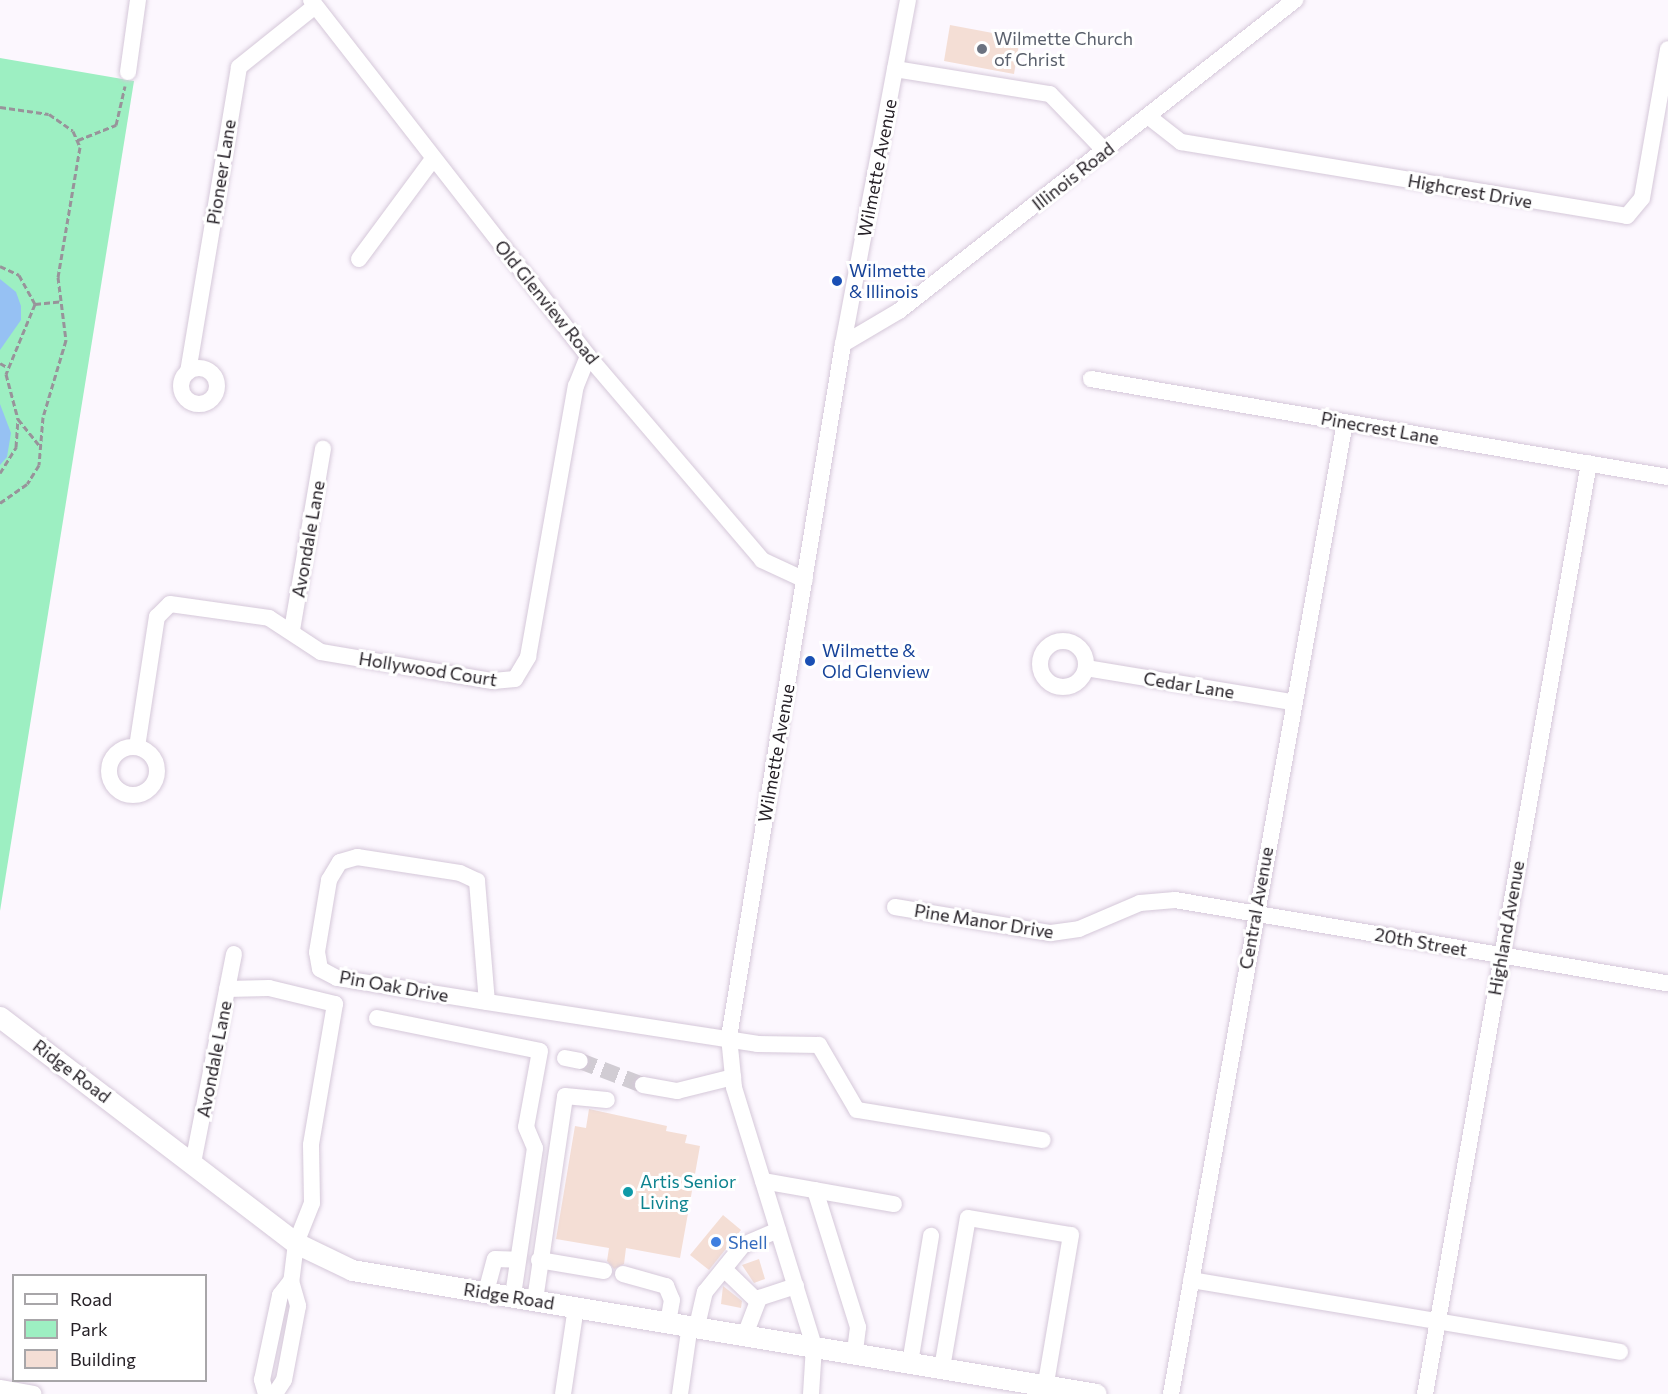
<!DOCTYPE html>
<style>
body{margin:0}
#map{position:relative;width:1668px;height:1394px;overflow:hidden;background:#fcf7fe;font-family:Commissioner,sans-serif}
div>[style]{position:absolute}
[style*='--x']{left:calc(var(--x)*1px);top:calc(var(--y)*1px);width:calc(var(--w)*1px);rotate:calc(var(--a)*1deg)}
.green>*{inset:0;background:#9defc2}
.water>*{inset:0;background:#96c1f3}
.building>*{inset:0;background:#f4ded5}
.minor-tunnel>*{height:16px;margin-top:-8px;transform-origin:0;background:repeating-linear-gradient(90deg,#d1ccd3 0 16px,transparent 0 24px)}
.path>*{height:3px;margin-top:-1.5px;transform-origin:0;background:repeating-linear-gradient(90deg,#98939a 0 6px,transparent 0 9px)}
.roads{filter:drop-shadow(0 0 2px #d5c8d9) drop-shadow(0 0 2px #d5c8d9)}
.minor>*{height:16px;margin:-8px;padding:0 8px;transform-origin:8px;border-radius:8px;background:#fff}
.minor>.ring{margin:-8px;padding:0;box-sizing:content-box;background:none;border:16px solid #fff;border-radius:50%}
.major>*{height:21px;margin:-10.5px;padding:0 10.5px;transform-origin:10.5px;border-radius:10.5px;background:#fff}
.dots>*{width:16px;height:16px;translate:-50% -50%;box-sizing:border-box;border:3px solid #fff;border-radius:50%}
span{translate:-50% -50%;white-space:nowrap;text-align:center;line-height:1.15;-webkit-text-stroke:6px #fff;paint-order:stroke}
.worship-label{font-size:18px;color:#5b616d}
.left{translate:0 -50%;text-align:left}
.street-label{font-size:18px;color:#262127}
.transit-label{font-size:18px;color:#164399}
.culture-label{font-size:18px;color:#0d838f}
.shop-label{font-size:18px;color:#366cbe}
.legend{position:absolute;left:12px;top:1274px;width:195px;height:108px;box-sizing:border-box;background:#fff;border:2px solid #a8a6a9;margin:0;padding:8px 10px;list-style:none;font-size:18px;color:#262127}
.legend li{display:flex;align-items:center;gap:12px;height:30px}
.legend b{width:30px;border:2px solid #a8a6a9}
</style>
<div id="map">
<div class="green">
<div style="clip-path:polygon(0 58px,134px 81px,0 911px)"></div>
</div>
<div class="water">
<div style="clip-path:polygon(0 279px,16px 292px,21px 306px,21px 320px,0 350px)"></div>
<div style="clip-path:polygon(0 404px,11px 433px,7px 457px,0 465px)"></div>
</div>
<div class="building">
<div style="clip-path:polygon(950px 25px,1020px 38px,1014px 74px,944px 61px)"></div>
<div style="clip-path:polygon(589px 1109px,667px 1126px,666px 1131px,687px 1135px,685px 1143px,700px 1146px,680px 1258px,626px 1248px,624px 1264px,614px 1269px,607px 1261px,609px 1248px,556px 1239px,575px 1126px,586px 1128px)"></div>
<div style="clip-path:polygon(723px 1215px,741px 1230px,709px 1270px,690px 1255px)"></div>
<div style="clip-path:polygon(759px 1259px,765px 1279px,754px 1283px,742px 1265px)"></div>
<div style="clip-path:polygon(723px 1286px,742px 1301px,741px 1308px,721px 1304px)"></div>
</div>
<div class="minor-tunnel">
<div style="--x:580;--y:1061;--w:67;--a:20.9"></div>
</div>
<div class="path">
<div style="--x:0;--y:107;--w:49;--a:8.1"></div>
<div style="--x:49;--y:114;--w:29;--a:35"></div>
<div style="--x:73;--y:131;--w:17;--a:66"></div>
<div style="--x:80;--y:147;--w:132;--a:99.6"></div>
<div style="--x:58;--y:277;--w:64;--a:82.8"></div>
<div style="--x:66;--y:340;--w:80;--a:106.6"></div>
<div style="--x:43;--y:417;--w:48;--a:94.8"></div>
<div style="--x:39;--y:465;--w:22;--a:122"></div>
<div style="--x:27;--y:484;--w:33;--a:145"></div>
<div style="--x:78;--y:140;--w:41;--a:-21.5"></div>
<div style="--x:116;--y:125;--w:40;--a:-77"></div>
<div style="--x:0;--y:266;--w:21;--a:25"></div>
<div style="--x:19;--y:275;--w:33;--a:61"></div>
<div style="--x:35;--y:304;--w:76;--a:112.5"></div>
<div style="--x:6;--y:374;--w:47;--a:75.1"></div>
<div style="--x:18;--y:419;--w:35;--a:51"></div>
<div style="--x:35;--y:304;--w:27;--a:-6"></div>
<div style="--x:0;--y:363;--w:8;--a:30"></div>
<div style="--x:0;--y:473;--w:31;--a:-58"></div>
<div style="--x:16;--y:447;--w:28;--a:-86"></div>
</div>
<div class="roads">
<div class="minor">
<div style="--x:311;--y:0;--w:451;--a:52.1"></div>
<div style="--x:588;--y:356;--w:268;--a:49.5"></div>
<div style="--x:762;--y:560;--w:47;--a:24.9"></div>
<div style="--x:895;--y:69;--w:157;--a:9.2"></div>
<div style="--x:1050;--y:94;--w:79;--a:46"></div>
<div style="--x:128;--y:72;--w:73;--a:-82.1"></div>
<div style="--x:1149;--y:117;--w:41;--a:38"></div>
<div style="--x:1181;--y:142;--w:452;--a:9.4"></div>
<div style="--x:1627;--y:216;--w:23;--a:-50"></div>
<div style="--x:1642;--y:198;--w:151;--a:-80.1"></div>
<div style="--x:359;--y:259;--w:124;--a:-53.5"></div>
<div style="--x:843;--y:344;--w:65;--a:-30.5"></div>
<div style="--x:899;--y:311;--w:504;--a:-38.14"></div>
<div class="ring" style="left:181px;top:368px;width:20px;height:20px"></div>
<div style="--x:188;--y:372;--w:309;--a:-80.5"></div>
<div style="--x:239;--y:67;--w:96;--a:-38.7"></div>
<div style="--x:1091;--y:379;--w:585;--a:9.64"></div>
<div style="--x:292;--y:630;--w:184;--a:-80.3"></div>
<div class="ring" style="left:1040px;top:641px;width:30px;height:30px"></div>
<div style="--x:1086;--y:668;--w:209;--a:9.4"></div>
<div class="ring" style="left:109px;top:747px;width:32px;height:32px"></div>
<div style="--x:137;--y:747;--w:132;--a:-81.3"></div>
<div style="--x:157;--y:617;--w:18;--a:-45"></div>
<div style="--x:170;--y:604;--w:100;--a:8"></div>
<div style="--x:269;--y:618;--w:62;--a:33.2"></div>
<div style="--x:321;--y:652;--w:174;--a:9.6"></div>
<div style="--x:493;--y:681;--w:22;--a:-5"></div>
<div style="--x:515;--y:679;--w:26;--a:-59"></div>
<div style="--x:528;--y:657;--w:275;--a:-80"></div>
<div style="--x:576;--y:386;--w:32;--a:-68"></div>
<div style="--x:357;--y:857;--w:104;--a:8.8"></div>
<div style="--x:460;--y:873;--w:19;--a:25"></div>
<div style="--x:477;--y:881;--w:121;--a:85.3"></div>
<div style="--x:487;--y:1002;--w:152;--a:-170.9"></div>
<div style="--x:337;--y:978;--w:19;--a:-152"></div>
<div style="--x:320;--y:969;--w:17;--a:-100"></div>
<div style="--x:317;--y:952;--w:73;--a:-80.5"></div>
<div style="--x:329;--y:880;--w:21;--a:-59"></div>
<div style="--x:340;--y:862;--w:18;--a:-16"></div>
<div style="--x:895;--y:907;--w:158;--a:9.5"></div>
<div style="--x:1051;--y:933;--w:28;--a:-8"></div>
<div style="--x:1079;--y:929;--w:66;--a:-23.1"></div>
<div style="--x:1140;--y:903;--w:35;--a:-5"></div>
<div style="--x:1175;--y:900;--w:500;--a:9.6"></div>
<div style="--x:227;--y:989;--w:42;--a:-1.4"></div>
<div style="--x:269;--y:988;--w:68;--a:13.6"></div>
<div style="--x:335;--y:1004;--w:143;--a:99.7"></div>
<div style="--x:311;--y:1145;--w:58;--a:89"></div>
<div style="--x:312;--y:1203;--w:43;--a:111.8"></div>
<div style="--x:296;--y:1243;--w:38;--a:97"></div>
<div style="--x:291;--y:1281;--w:26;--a:74"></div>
<div style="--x:298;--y:1306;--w:75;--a:100.7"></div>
<div style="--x:284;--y:1380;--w:17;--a:123"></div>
<div style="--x:487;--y:1002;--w:273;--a:8.8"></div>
<div style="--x:757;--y:1044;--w:62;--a:0.9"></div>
<div style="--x:819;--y:1045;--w:75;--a:59.7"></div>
<div style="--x:857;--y:1110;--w:188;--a:9.2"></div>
<div style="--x:377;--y:1018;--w:166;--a:11.4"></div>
<div style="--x:540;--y:1051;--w:77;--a:100.4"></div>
<div style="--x:526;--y:1127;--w:23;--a:67"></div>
<div style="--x:535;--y:1148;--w:150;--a:98.5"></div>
<div style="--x:565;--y:1058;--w:15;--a:11"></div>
<div style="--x:643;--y:1085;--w:35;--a:10"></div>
<div style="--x:677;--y:1091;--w:58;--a:-14"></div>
<div style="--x:193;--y:1163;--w:213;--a:-78.9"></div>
<div style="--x:763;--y:1181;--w:133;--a:10"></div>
<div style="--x:815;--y:1190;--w:144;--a:72.6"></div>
<div style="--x:858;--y:1327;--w:26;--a:97"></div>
<div style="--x:539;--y:1260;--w:66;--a:9.6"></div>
<div style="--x:724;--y:1269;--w:46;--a:44.1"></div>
<div style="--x:623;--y:1274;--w:45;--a:15.6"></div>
<div style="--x:666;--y:1286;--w:15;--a:67"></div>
<div style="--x:672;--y:1300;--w:22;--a:100"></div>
<div style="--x:1191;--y:1280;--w:435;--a:9.5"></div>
<div style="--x:486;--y:1292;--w:34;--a:-75"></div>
<div style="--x:495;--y:1259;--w:23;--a:2"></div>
<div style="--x:535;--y:1300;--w:206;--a:-81.6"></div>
<div style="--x:565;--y:1096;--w:42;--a:5.4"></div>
<div style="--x:697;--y:1326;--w:35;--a:-77"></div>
<div style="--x:705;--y:1292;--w:60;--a:-51"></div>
<div style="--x:743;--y:1245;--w:38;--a:-23"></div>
<div style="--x:745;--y:1335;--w:40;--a:-69"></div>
<div style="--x:759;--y:1298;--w:39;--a:-18"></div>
<div style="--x:910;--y:1363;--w:129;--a:-80.6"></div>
<div style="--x:942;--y:1368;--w:152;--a:-80.2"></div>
<div style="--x:968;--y:1218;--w:104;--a:9.4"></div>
<div style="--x:1071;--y:1235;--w:161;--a:99.6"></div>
<div style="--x:0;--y:1388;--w:34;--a:10"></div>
<div style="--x:266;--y:1394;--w:15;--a:-106"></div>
<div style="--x:262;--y:1380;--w:87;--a:-78"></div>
<div style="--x:280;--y:1295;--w:18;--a:-52"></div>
<div style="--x:563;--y:1394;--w:88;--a:-81.5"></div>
<div style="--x:680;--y:1394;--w:70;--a:-81.8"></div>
<div style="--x:811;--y:1394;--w:48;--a:-86.4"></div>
<div style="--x:814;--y:1346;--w:271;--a:-107.2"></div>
<div style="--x:734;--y:1087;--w:50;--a:-95.7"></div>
<div style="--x:729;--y:1037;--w:702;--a:-80.66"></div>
<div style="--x:843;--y:344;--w:350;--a:-79.3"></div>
<div style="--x:1171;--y:1394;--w:987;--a:-79.85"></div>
<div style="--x:1425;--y:1394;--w:945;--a:-80.01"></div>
</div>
<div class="major">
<div style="--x:0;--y:1017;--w:372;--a:37.4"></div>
<div style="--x:296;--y:1243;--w:62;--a:25.7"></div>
<div style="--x:352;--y:1270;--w:754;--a:9.46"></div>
</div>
</div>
<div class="dots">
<div style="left:982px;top:49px;background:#6b7280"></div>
<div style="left:837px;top:281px;background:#1a4fb4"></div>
<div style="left:810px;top:661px;background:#1a4fb4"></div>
<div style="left:628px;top:1192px;background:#0f9aa8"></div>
<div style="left:716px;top:1242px;background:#3f7fe0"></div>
</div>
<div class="worship-label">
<span class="left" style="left:994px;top:49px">Wilmette Church<br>of Christ</span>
</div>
<div class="street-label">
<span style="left:877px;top:168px;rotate:-79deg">Wilmette Avenue</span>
<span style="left:221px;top:172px;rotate:-81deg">Pioneer Lane</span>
<span style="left:1073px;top:176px;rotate:-38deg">Illinois Road</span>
<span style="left:1470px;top:191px;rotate:10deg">Highcrest Drive</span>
<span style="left:547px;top:302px;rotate:51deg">Old Glenview Road</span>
<span style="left:1380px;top:428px;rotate:10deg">Pinecrest Lane</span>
<span style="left:308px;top:539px;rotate:-80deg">Avondale Lane</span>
<span style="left:428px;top:669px;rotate:9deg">Hollywood Court</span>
<span style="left:1189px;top:685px;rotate:9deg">Cedar Lane</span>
<span style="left:776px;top:753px;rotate:-80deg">Wilmette Avenue</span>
<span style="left:1256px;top:908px;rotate:-80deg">Central Avenue</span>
<span style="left:984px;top:921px;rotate:9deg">Pine Manor Drive</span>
<span style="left:1506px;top:928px;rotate:-80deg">Highland Avenue</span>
<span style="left:1421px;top:942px;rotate:10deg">20th Street</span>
<span style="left:394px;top:986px;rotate:10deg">Pin Oak Drive</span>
<span style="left:214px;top:1059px;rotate:-79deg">Avondale Lane</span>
<span style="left:72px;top:1071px;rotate:37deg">Ridge Road</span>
<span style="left:509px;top:1296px;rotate:9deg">Ridge Road</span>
</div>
<div class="transit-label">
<span class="left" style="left:849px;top:281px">Wilmette<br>&amp; Illinois</span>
<span class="left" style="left:822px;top:661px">Wilmette &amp;<br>Old Glenview</span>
</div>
<div class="culture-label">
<span class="left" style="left:640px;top:1192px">Artis Senior<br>Living</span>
</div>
<div class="shop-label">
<span class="left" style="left:728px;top:1242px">Shell</span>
</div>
<ul class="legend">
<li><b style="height:8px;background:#fff"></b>Road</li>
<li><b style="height:16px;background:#9defc2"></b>Park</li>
<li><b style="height:16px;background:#f4ded5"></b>Building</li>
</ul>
</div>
